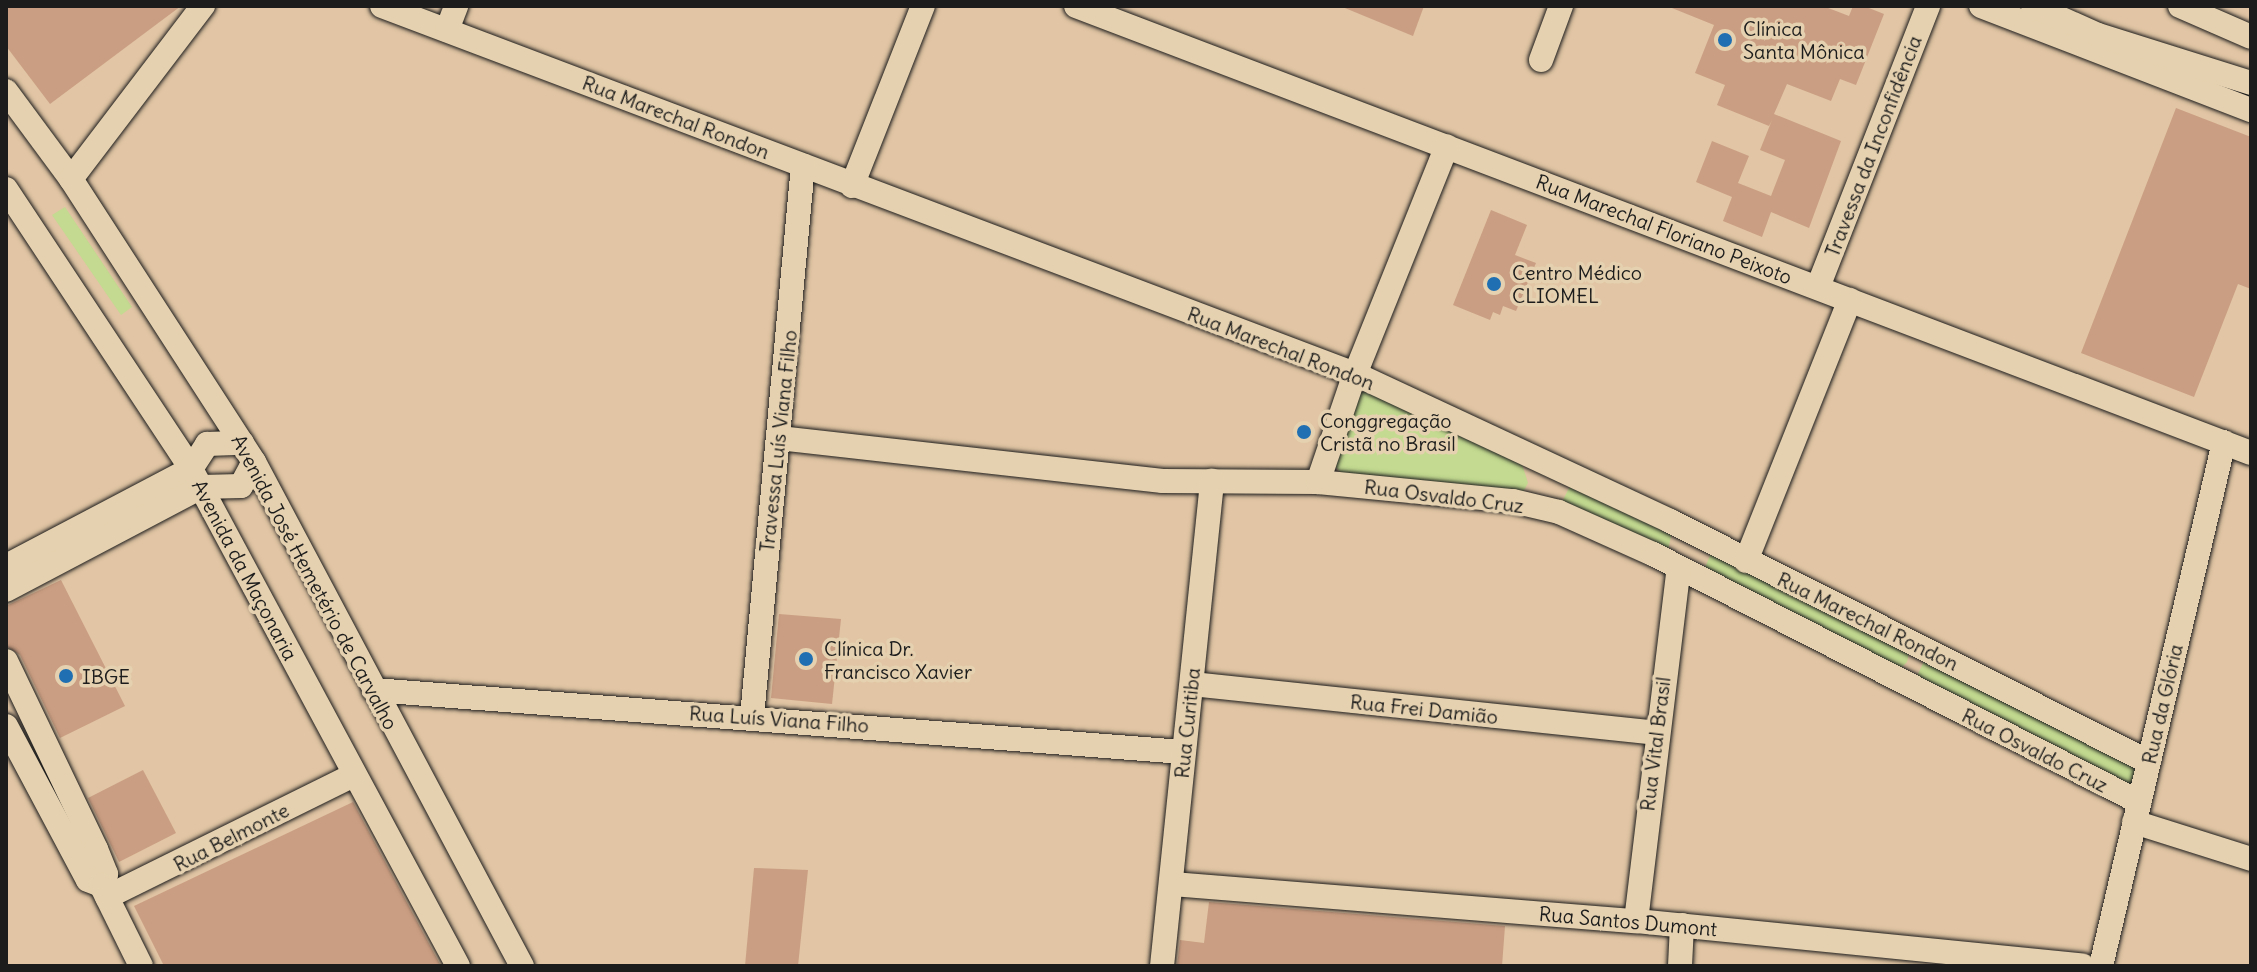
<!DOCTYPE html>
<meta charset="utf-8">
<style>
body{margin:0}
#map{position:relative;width:2257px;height:972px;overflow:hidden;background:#e1c5a4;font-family:Delius,sans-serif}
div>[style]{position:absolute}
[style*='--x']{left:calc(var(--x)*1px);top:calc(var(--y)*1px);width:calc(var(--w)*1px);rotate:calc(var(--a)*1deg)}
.green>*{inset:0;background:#c3da90}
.building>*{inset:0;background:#ca9e82}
.roads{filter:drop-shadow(0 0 2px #1c1c1c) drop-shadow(0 0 2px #1c1c1c)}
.minor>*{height:24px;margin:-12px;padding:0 12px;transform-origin:12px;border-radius:12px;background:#e5d1af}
.dots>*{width:22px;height:22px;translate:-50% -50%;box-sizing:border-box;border:4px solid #e5d1af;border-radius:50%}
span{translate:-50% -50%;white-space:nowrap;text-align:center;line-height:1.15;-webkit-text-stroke:7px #e5d1af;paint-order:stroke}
.poi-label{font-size:20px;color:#1c1c1c}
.left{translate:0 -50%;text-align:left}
.street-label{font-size:20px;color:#1c1c1c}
.frame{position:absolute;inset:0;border:8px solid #1c1c1c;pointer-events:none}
</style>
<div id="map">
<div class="green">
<div style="clip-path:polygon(65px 207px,132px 307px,121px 315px,52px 215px)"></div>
<div style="clip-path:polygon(1360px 389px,1522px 464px,1528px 483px,1523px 492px,1344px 476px,1334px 465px)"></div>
<div style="clip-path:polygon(1570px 486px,1672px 532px,1668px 550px,1562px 502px)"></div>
<div style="clip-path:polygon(1711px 553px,1909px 653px,1907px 662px,1900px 669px,1704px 570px)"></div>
<div style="clip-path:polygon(1925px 659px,2146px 763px,2138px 799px,1916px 678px)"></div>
</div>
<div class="building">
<div style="clip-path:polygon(11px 6px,181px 6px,50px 104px,6px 46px,6px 10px)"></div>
<div style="clip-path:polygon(1340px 6px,1424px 6px,1413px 36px)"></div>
<div style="clip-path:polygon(1667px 6px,1823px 6px,1849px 16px,1853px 6px,1864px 6px,1884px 14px,1856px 85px,1840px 79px,1831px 101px,1787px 84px,1774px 114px,1841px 141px,1809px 228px,1771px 212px,1762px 237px,1723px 221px,1732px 197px,1696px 182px,1712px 141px,1749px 156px,1738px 183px,1771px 196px,1785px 160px,1760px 150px,1772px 120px,1769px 126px,1717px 105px,1725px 85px,1695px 73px,1714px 25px)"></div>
<div style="clip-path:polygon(2176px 108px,2251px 137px,2251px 289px,2238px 284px,2194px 397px,2081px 353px)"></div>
<div style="clip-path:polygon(1491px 210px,1527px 225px,1515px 255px,1536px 263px,1516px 311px,1503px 306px,1500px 315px,1493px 312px,1490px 320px,1453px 305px)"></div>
<div style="clip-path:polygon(61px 580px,125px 706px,60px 738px,20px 655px,6px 646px,6px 606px)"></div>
<div style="clip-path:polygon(779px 614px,841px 619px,832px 704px,771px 698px)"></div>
<div style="clip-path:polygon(143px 770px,176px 833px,119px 862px,88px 798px)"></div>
<div style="clip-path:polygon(353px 802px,441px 966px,164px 966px,134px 906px)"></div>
<div style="clip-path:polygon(754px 868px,808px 870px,798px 966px,745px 966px)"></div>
<div style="clip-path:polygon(1209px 902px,1505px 926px,1502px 966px,1177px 966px,1180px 940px,1204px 943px)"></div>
</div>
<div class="roads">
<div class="minor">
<div style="--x:382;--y:6;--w:1040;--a:20.72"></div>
<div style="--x:1355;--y:374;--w:348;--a:25"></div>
<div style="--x:1670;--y:521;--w:536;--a:26.71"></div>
<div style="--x:1076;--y:6;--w:1257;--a:20.83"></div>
<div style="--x:1981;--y:6;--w:289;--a:21.1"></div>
<div style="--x:2033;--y:6;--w:71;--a:24"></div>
<div style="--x:2098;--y:35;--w:160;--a:17.4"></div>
<div style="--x:2180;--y:6;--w:77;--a:23.6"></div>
<div style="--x:447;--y:30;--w:26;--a:-69"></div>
<div style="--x:1541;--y:60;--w:58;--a:-69.7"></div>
<div style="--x:6;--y:91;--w:109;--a:53.5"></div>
<div style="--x:71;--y:179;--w:337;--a:57.1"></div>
<div style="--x:254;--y:462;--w:571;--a:62"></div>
<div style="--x:71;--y:179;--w:218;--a:-52.7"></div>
<div style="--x:852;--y:186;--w:193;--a:-68.5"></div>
<div style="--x:6;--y:189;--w:336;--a:56.5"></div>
<div style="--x:191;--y:469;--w:564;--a:61.75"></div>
<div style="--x:1818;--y:287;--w:302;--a:-68.6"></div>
<div style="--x:779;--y:438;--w:386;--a:6.4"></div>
<div style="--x:1163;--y:481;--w:155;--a:0.4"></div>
<div style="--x:1318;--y:482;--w:196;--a:5.6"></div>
<div style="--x:1513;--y:501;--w:47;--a:13.4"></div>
<div style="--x:1559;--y:512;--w:103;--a:24.1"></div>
<div style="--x:1653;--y:554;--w:546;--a:27.03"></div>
<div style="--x:1318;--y:482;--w:106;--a:-71.2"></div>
<div style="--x:1352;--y:382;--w:254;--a:-68.1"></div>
<div style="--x:1746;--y:561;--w:281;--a:-68.3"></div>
<div style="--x:6;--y:566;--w:209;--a:-27.7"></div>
<div style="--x:191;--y:469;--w:30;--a:-57"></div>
<div style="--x:207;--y:444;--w:35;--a:-2"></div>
<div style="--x:6;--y:590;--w:221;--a:-27.8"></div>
<div style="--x:201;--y:487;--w:40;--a:-1.4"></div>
<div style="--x:241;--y:486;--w:27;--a:-62"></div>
<div style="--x:6;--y:661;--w:208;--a:64.4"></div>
<div style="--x:96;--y:849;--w:27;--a:68"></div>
<div style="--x:106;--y:874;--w:12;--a:114"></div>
<div style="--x:1192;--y:684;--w:466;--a:6"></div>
<div style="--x:374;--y:690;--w:811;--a:4.38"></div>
<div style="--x:752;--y:717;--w:554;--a:-84.72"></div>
<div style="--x:6;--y:726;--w:174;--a:62"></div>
<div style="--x:88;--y:880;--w:14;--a:21"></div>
<div style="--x:101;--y:885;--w:90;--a:63.7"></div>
<div style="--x:2134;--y:822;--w:123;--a:17.5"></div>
<div style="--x:1172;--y:884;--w:465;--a:4.6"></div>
<div style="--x:1636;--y:921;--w:449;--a:5.7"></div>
<div style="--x:107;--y:897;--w:275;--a:-26.3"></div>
<div style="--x:1636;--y:921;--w:356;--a:-83.1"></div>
<div style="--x:1162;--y:966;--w:488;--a:-84.1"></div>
<div style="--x:1680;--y:966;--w:41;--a:-87.2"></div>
<div style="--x:2101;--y:966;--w:538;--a:-76.79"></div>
</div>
</div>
<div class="dots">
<div style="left:1725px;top:40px;background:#1f6fb2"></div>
<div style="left:1494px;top:284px;background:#1f6fb2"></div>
<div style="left:1304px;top:432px;background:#1f6fb2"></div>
<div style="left:806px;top:659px;background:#1f6fb2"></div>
<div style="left:66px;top:676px;background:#1f6fb2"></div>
</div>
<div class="poi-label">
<span class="left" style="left:1743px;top:40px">Clínica<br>Santa Mônica</span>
<span class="left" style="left:1512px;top:284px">Centro Médico<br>CLIOMEL</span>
<span class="left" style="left:1320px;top:432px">Conggregação<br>Cristã no Brasil</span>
<span class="left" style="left:824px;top:660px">Clínica Dr.<br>Francisco Xavier</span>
<span class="left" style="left:82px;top:676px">IBGE</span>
</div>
<div class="street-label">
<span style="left:676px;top:117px;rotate:21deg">Rua Marechal Rondon</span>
<span style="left:1873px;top:146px;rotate:-69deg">Travessa da Inconfidência</span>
<span style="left:1664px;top:229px;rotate:21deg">Rua Marechal Floriano Peixoto</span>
<span style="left:1281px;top:348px;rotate:21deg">Rua Marechal Rondon</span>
<span style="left:778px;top:441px;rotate:-84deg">Travessa Luís Viana Filho</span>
<span style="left:1444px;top:496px;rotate:7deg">Rua Osvaldo Cruz</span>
<span style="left:245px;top:570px;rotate:62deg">Avenida da Maçonaria</span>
<span style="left:315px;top:582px;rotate:62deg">Avenida José Hemetério de Carvalho</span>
<span style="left:1868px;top:621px;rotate:26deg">Rua Marechal Rondon</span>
<span style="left:2162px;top:704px;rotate:-77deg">Rua da Glória</span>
<span style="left:1424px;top:709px;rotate:6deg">Rua Frei Damião</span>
<span style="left:779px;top:719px;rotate:4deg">Rua Luís Viana Filho</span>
<span style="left:1187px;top:723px;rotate:-84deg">Rua Curitiba</span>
<span style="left:1655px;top:744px;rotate:-83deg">Rua Vital Brasil</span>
<span style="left:2035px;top:750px;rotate:27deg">Rua Osvaldo Cruz</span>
<span style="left:231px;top:837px;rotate:-27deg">Rua Belmonte</span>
<span style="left:1628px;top:921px;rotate:5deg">Rua Santos Dumont</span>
</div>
<div class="frame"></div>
</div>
